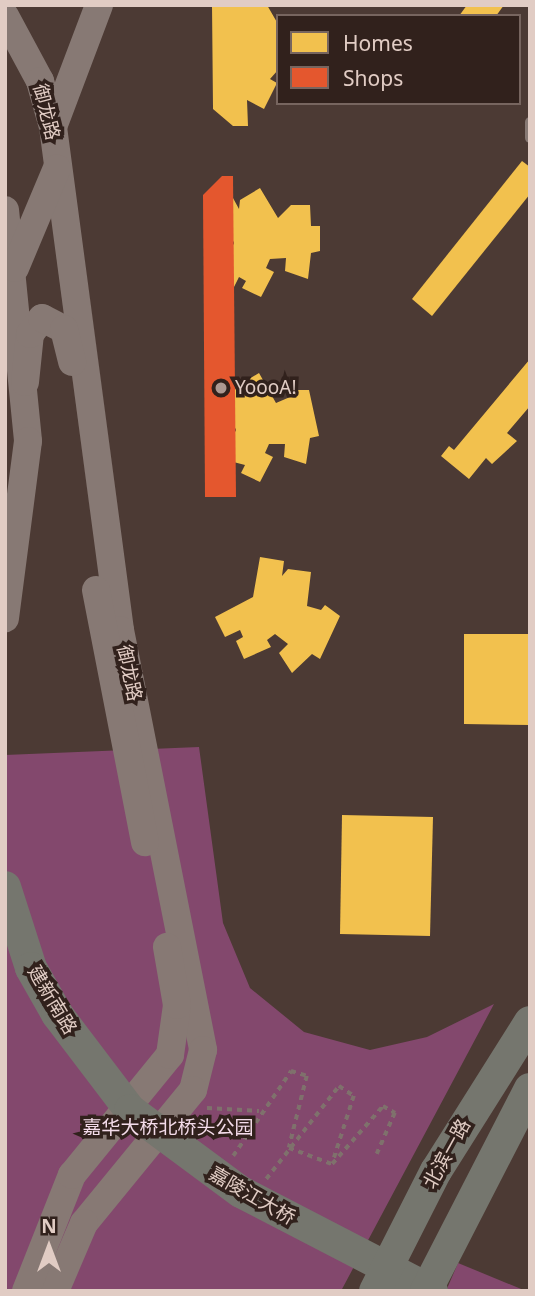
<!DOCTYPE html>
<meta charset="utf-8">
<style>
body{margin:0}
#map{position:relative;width:535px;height:1296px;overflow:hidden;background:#4c3a34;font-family:"Noto Sans","Noto Sans SC",sans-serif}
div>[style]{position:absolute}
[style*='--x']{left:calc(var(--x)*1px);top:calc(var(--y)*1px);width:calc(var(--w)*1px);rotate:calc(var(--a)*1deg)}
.green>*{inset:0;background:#83486d}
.homes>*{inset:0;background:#f2c14e}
.shops>*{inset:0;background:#e4572e}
.path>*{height:3.5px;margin-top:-1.75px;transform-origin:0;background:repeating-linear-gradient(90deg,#7f716c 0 5px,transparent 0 10px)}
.service>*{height:10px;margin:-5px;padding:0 5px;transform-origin:5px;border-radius:5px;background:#877974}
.secondary>*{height:28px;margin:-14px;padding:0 14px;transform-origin:14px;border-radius:14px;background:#877974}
.primary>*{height:32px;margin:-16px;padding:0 16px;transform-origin:16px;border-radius:16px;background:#75766e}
.dots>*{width:19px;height:19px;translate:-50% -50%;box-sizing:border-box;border:4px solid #31211c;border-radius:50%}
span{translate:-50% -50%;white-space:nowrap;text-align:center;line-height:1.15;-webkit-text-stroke:7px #31211c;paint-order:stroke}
.street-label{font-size:19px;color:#e1ccc4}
.poi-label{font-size:19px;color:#e1ccc4}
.left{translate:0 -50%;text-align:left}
.park-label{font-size:19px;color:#f4dcea}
.frame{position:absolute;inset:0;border:7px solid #e1ccc4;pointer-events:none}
.legend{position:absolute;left:276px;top:14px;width:245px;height:91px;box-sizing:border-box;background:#31211c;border:2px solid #77655f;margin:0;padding:9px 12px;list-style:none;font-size:21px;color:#e1ccc4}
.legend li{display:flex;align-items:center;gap:14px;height:35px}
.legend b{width:35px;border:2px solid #77655f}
.north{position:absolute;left:14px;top:1212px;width:70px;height:70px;-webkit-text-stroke:5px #31211c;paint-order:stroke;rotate:0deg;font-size:19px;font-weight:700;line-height:28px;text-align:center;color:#e1ccc4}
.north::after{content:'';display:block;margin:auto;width:24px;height:32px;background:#e1ccc4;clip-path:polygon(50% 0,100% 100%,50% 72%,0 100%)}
</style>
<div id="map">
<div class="green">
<div style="clip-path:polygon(199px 747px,223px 923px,250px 988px,304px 1032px,370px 1050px,427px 1037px,494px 1004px,341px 1291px,5px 1291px,5px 755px)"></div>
<div style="clip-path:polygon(458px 1263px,526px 1291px,446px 1291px)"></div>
</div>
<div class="homes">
<div style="clip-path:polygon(212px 5px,267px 5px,278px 24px,278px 70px,270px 79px,277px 83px,264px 109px,247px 100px,248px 126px,233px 126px,213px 109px)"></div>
<div style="clip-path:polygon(467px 5px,504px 5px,496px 16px,459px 16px)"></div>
<div style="clip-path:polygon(522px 161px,530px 167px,530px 194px,432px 316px,412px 299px)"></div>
<div style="clip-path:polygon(260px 188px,278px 218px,291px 205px,310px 205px,311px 226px,320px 226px,320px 251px,311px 253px,308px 279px,285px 271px,286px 258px,270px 259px,266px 268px,274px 272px,261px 297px,242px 288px,246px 281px,239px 277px,234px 287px,218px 279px,234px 243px,218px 206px,233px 198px,239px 209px,240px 200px)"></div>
<div style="clip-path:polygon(530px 359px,530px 406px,507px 433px,517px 441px,492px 464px,486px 458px,469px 479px,441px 456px,449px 446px,454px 450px)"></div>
<div style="clip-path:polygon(259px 373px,276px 403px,290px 397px,290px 390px,309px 390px,319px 436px,310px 438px,306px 464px,284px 457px,285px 444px,269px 444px,265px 453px,273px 457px,260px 482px,241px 473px,245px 465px,222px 459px,236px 430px,221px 395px,235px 388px,238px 394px,239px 385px)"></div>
<div style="clip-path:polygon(260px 557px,284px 561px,282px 576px,288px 569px,311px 572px,307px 606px,321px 610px,325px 605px,340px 616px,320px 659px,312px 654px,292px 673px,279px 653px,288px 644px,275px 634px,267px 640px,271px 647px,244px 659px,236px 641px,243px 637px,240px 630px,225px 637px,215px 617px,253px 597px)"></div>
<div style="clip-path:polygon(464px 634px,530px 634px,530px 725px,464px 724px)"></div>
<div style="clip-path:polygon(342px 815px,433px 817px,430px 936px,340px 934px)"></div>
</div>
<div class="shops">
<div style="clip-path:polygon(222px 176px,233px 176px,236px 497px,205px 497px,203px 195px)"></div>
</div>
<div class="path">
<div style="--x:207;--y:1108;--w:52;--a:3.3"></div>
<div style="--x:233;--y:1156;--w:103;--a:-55.7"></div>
<div style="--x:291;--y:1071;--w:17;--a:17"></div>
<div style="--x:307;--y:1076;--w:74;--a:104"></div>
<div style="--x:289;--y:1148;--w:46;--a:20.4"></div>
<div style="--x:332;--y:1164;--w:77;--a:-48.7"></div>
<div style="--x:383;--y:1106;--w:14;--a:30"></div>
<div style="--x:395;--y:1113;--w:45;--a:113.7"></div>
<div style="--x:266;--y:1179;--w:118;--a:-51.9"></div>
<div style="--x:339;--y:1086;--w:18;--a:34"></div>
<div style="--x:354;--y:1096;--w:69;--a:107.7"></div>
</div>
<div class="service">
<div style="--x:530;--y:122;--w:16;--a:90"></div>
</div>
<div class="secondary">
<div style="--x:5;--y:16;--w:74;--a:61.7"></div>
<div style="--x:40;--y:81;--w:48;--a:74.2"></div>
<div style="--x:53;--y:127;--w:507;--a:82.41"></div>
<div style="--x:120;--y:630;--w:428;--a:78.8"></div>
<div style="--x:203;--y:1050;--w:41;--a:104"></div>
<div style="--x:193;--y:1090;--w:172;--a:129.3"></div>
<div style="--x:84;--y:1223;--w:74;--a:113.1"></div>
<div style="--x:53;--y:127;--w:130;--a:-69.3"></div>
<div style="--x:5;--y:210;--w:232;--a:84.3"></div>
<div style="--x:28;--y:441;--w:179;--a:97.4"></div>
<div style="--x:15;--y:268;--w:108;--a:-67.2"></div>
<div style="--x:25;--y:382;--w:48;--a:-84.1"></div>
<div style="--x:30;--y:334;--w:20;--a:-53"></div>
<div style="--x:42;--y:318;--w:25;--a:27"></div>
<div style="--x:64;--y:329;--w:34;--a:76"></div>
<div style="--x:96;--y:590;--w:257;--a:79"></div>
<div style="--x:26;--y:1291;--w:125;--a:-68.4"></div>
<div style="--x:72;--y:1175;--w:155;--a:-50.8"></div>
<div style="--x:170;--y:1055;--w:50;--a:-82"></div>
<div style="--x:177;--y:1005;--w:59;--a:-99.8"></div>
</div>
<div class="primary">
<div style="--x:5;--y:887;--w:85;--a:72.2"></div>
<div style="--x:31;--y:968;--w:53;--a:60.5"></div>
<div style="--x:57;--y:1014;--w:121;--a:52.8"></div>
<div style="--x:130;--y:1110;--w:138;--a:36.5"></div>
<div style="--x:241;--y:1192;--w:215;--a:27.4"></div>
<div style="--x:375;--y:1291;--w:135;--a:-63.1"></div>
<div style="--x:436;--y:1171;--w:176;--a:-57.8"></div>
<div style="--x:426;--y:1291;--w:227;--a:-62.8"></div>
</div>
<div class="dots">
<div style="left:221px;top:388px;background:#ad9992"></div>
</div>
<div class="street-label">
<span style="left:46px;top:112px;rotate:76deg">御龙路</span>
<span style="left:129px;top:673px;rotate:78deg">御龙路</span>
<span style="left:52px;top:1000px;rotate:59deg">建新南路</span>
<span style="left:447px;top:1154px;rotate:-61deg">北滨一路</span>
<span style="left:252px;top:1196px;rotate:30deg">嘉陵江大桥</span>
</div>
<div class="poi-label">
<span class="left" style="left:235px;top:388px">YoooA!</span>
</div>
<div class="park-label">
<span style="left:168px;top:1128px">嘉华大桥北桥头公园</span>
</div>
<div class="frame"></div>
<ul class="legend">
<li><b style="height:19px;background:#f2c14e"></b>Homes</li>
<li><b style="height:19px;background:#e4572e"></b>Shops</li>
</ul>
<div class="north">N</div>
</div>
